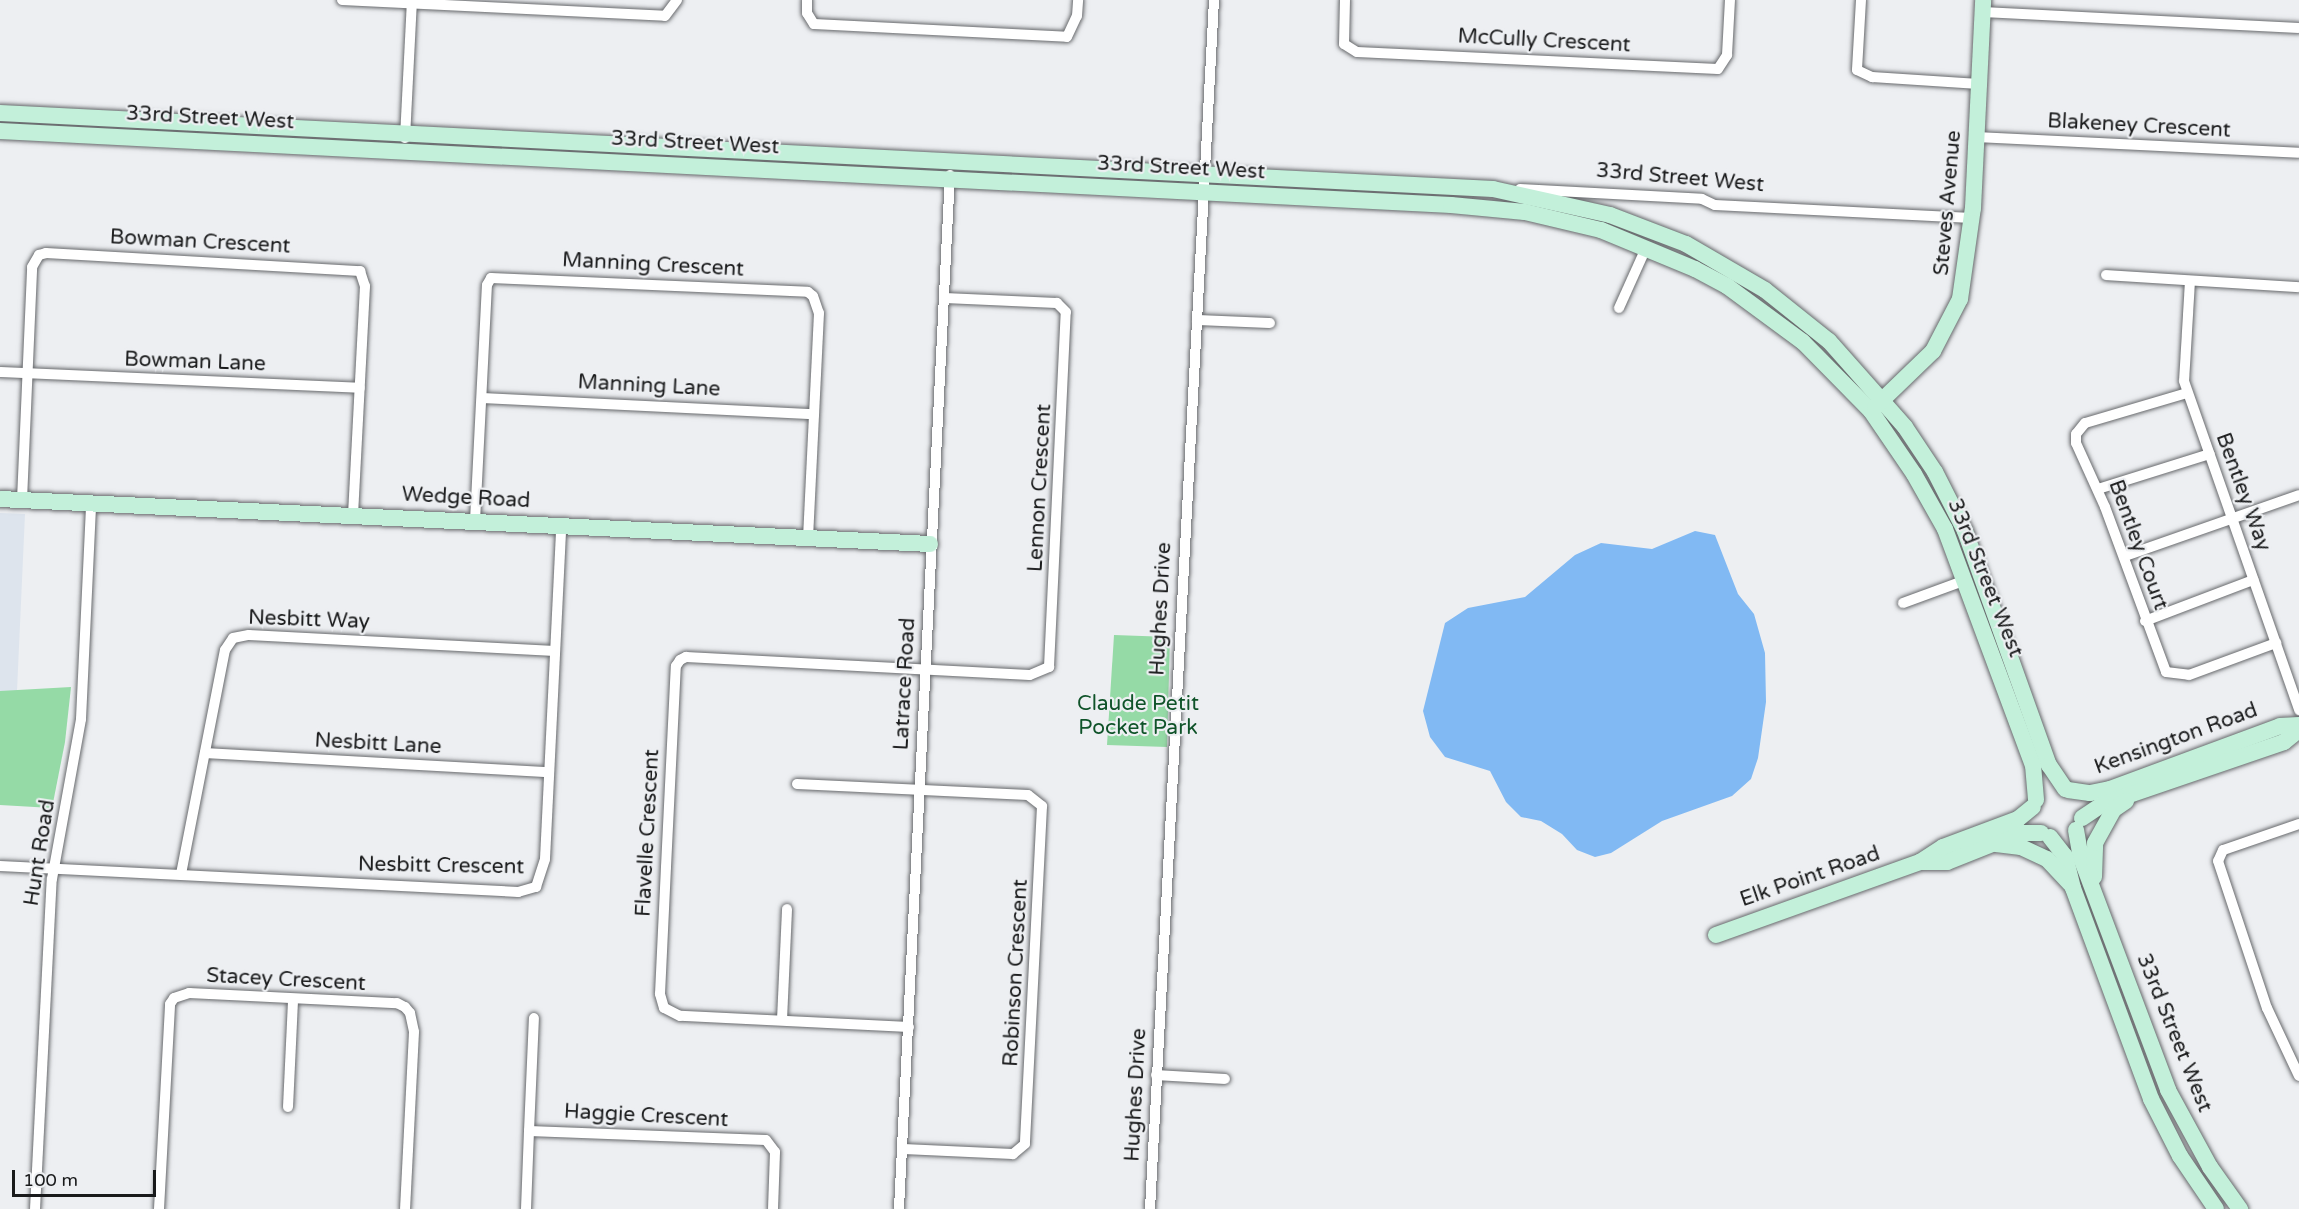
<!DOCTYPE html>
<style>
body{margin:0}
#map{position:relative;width:2299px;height:1209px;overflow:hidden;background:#edeff2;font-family:"Varela Round",sans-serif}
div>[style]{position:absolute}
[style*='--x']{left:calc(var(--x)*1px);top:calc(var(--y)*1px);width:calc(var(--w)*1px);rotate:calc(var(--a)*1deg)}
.built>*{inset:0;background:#dde4ed}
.green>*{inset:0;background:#95daa6}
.water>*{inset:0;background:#81b9f3}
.roads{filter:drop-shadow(0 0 2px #67696c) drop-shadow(0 0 2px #67696c)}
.street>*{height:10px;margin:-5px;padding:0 5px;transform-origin:5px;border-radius:5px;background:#fff}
.secondary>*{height:16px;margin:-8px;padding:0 8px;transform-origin:8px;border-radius:8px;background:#c3f0da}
span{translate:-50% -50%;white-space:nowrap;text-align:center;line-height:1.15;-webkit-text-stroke:4.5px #edeff2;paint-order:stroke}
.street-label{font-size:21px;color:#191a1b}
.park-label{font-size:21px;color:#0f5329}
.scale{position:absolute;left:12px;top:1170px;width:144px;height:27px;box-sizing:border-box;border:3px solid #191a1b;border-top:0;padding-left:8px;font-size:18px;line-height:21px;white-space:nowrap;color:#191a1b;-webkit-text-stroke:4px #edeff2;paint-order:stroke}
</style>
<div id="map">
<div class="built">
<div style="clip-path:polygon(0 513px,25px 514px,17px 691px,0 691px)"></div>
</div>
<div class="green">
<div style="clip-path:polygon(1114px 635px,1170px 637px,1167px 747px,1107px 745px)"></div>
<div style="clip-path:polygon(71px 687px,65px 742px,52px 808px,0 805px,0 691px)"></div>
</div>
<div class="water">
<div style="clip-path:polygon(1695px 531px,1715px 535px,1738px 594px,1754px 614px,1765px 653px,1766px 702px,1758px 758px,1751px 779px,1732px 796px,1662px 821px,1611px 853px,1595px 857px,1577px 850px,1562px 834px,1541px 821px,1521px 817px,1506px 802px,1490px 771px,1445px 757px,1430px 737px,1423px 711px,1445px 623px,1468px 608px,1525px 597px,1575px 555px,1601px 543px,1652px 549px)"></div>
</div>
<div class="roads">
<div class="street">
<div style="--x:342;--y:0;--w:323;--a:2.8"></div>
<div style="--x:665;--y:16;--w:20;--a:-53"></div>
<div style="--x:807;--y:0;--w:13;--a:90"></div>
<div style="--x:807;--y:13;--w:13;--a:58"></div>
<div style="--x:814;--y:24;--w:253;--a:2.9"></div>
<div style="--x:1067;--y:37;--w:23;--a:-65"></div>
<div style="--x:1077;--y:16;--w:16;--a:-86"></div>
<div style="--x:1345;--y:0;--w:44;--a:91.3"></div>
<div style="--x:1344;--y:44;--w:15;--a:32"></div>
<div style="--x:1357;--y:52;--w:361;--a:2.7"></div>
<div style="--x:1718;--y:69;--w:17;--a:-57"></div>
<div style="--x:1727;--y:55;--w:55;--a:-86.9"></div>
<div style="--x:1861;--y:0;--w:70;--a:93.3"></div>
<div style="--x:1857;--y:70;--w:17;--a:25"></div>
<div style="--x:1872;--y:77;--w:107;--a:3.7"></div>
<div style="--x:1983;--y:12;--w:316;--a:2.9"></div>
<div style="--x:1976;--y:137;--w:323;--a:2.8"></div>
<div style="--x:405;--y:138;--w:138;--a:-87.1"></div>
<div style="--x:1520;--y:189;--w:182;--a:3.1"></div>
<div style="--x:1702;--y:199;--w:14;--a:25"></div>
<div style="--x:1715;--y:205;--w:257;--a:2.9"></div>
<div style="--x:2106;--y:275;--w:193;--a:3.6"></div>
<div style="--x:2190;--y:281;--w:100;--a:93.4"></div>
<div style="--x:2184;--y:381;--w:349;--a:70.7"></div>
<div style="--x:1619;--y:308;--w:66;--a:-65.8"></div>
<div style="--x:1197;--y:320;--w:73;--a:2.4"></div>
<div style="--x:0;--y:372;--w:360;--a:2.5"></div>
<div style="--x:2187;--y:393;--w:106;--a:163.6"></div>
<div style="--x:2085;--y:423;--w:14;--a:129"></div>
<div style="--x:2076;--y:434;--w:9;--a:90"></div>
<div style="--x:2076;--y:443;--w:70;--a:65.6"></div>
<div style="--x:2105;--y:507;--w:176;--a:69.7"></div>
<div style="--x:2166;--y:672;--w:23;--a:7"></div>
<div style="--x:2189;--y:675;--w:93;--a:-20.2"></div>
<div style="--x:482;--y:398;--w:332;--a:2.8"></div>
<div style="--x:2098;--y:489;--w:117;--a:-17.4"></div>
<div style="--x:22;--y:500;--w:233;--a:-87.5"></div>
<div style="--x:32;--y:267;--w:14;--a:-60"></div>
<div style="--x:39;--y:255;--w:7;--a:-16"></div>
<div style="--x:46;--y:253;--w:315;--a:3.3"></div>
<div style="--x:360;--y:271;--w:16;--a:72"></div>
<div style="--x:365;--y:286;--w:229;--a:93"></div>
<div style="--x:475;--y:521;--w:236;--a:-87.1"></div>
<div style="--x:487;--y:285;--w:8;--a:-60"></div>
<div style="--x:491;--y:278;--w:317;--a:2.5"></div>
<div style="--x:808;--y:292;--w:6;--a:39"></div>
<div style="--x:813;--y:296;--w:18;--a:71"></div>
<div style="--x:819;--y:313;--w:226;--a:92.8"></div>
<div style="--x:2125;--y:556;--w:184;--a:-19.3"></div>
<div style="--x:1903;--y:603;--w:67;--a:-20.1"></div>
<div style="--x:2145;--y:621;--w:116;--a:-20.8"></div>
<div style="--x:205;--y:753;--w:344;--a:3.2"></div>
<div style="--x:797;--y:784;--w:231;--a:2.7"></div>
<div style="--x:1028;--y:795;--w:18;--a:38"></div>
<div style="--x:1042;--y:806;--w:338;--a:92.9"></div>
<div style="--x:1025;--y:1144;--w:16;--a:140"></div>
<div style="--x:1013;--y:1154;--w:110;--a:-177.4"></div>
<div style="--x:2299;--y:824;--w:80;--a:161.1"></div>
<div style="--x:2223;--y:850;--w:12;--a:114"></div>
<div style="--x:2218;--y:861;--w:155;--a:71.6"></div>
<div style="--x:2267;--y:1008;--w:75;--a:64.8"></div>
<div style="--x:0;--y:866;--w:519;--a:2.87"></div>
<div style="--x:518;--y:892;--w:19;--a:-16"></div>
<div style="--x:536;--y:887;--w:29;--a:-72"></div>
<div style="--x:545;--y:859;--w:333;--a:-87.2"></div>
<div style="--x:181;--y:874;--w:228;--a:-78.9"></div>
<div style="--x:225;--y:650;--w:14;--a:-56"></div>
<div style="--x:233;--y:638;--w:16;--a:-11"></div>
<div style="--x:249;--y:635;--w:306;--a:3"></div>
<div style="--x:782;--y:1020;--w:111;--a:-87.4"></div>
<div style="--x:909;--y:1027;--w:229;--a:-177.2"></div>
<div style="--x:680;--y:1016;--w:18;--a:-153"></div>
<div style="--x:664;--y:1008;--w:15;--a:-106"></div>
<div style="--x:660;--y:994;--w:127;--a:-87.3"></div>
<div style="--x:666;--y:867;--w:201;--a:-87.2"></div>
<div style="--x:676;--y:666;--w:7;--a:-56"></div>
<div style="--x:680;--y:660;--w:7;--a:-27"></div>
<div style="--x:686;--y:657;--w:344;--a:3"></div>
<div style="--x:1030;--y:675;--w:21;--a:-23"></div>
<div style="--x:1049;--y:667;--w:355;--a:-87.3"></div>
<div style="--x:1066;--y:312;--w:13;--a:-135"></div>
<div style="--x:1057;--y:303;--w:113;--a:-177.5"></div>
<div style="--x:1156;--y:1075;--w:69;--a:3.3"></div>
<div style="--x:288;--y:1107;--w:106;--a:-87.3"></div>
<div style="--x:529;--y:1131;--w:113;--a:-87.5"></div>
<div style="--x:35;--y:1209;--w:330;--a:-87.1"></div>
<div style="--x:52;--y:879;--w:163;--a:-79.7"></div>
<div style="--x:81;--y:719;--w:216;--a:-87.3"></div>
<div style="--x:159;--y:1209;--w:205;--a:-86.9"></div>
<div style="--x:170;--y:1004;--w:7;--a:-56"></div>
<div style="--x:174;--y:998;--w:16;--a:-18"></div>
<div style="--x:189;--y:993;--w:208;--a:2.8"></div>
<div style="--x:397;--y:1003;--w:9;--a:27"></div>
<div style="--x:405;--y:1007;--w:8;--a:50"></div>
<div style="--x:410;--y:1013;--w:19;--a:78"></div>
<div style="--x:414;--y:1032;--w:177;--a:92.9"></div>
<div style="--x:526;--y:1209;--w:78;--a:-87.8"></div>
<div style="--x:529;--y:1131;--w:237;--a:2.2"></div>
<div style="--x:766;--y:1140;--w:15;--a:53"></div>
<div style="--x:775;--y:1152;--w:57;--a:92"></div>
<div style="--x:899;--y:1209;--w:1035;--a:-87.18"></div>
<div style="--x:1150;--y:1209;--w:1211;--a:-86.97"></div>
</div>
<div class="secondary">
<div style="--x:0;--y:113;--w:1495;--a:2.91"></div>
<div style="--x:1493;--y:189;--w:120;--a:12.5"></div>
<div style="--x:1610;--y:215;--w:81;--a:20.9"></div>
<div style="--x:1686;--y:244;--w:91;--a:30.2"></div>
<div style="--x:1765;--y:290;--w:82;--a:38.6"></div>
<div style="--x:1829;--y:341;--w:115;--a:48.5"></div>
<div style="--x:1905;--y:427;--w:54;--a:56.3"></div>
<div style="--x:1935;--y:472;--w:66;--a:63"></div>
<div style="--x:1965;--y:531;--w:249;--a:70.3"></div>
<div style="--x:2049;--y:765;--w:29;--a:56"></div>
<div style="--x:0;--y:131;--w:1453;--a:2.92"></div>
<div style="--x:1451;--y:205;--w:74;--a:5.4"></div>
<div style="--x:1525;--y:212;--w:78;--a:13.3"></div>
<div style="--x:1601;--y:230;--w:102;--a:22.5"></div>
<div style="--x:1695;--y:269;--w:36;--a:28"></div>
<div style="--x:1727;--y:286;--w:94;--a:36.4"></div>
<div style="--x:1803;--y:342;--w:97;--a:45.4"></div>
<div style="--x:1871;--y:411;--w:76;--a:55.7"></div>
<div style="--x:1914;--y:474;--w:63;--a:60.6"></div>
<div style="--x:1945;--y:529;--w:252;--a:69.6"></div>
<div style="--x:2033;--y:765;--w:35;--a:85"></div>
<div style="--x:1875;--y:407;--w:81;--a:-44"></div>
<div style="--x:1933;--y:351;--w:59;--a:-62.6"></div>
<div style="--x:1960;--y:299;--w:92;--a:-81.9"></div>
<div style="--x:1973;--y:208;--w:208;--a:-87.2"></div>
<div style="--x:0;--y:499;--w:931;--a:2.77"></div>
<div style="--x:2068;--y:790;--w:22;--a:8"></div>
<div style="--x:2090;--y:793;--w:20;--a:-11"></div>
<div style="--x:2110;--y:789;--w:181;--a:-20.3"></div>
<div style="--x:2280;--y:726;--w:19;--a:-3"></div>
<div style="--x:2082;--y:818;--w:25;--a:-34"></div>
<div style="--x:2103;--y:804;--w:191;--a:-18.9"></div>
<div style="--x:2284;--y:742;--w:19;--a:-39"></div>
<div style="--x:2076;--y:830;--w:28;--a:80"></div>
<div style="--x:2081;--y:858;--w:248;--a:69.4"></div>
<div style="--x:2168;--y:1090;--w:88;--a:61.4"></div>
<div style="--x:2210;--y:1167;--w:52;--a:54.5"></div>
<div style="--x:2050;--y:837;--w:24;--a:52"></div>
<div style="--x:2065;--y:856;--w:33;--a:76"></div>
<div style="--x:2073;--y:888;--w:225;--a:69.7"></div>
<div style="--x:2151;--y:1099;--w:64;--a:63"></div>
<div style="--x:2180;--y:1156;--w:64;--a:55.8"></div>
<div style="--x:1996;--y:844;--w:25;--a:7"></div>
<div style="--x:2021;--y:847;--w:29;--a:25"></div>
<div style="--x:2047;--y:859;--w:34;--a:47"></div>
<div style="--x:1920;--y:862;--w:27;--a:0"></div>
<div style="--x:1947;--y:862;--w:79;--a:-21.7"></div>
<div style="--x:2020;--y:833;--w:21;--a:0"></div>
<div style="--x:2094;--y:877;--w:34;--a:-88"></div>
<div style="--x:2095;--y:843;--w:38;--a:-61"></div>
<div style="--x:2113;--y:810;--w:16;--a:-35"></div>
<div style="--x:1716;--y:935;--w:217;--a:-19.7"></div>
<div style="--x:1920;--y:862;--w:27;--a:-33"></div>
<div style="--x:1943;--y:847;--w:80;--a:-20.5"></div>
<div style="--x:2018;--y:819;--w:19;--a:-39"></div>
</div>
</div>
<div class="street-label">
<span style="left:1544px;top:41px;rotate:3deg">McCully Crescent</span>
<span style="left:210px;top:118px;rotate:3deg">33rd Street West</span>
<span style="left:2139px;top:126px;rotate:3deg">Blakeney Crescent</span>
<span style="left:695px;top:143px;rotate:3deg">33rd Street West</span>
<span style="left:1181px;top:168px;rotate:3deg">33rd Street West</span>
<span style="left:1680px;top:178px;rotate:5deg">33rd Street West</span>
<span style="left:1948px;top:203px;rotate:-85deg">Steves Avenue</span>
<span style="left:200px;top:242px;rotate:3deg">Bowman Crescent</span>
<span style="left:653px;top:265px;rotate:3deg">Manning Crescent</span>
<span style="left:195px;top:362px;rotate:2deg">Bowman Lane</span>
<span style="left:649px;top:386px;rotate:3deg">Manning Lane</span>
<span style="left:1040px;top:488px;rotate:-87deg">Lennon Crescent</span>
<span style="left:2243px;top:492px;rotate:70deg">Bentley Way</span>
<span style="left:466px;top:498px;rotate:3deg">Wedge Road</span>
<span style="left:2138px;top:545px;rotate:70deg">Bentley Court</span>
<span style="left:1985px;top:578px;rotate:68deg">33rd Street West</span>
<span style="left:1161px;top:609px;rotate:-87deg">Hughes Drive</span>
<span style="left:309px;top:620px;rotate:2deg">Nesbitt Way</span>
<span style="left:905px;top:684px;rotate:-87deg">Latrace Road</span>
<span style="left:2176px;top:739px;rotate:-20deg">Kensington Road</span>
<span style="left:378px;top:744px;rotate:3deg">Nesbitt Lane</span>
<span style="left:648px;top:833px;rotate:-87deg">Flavelle Crescent</span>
<span style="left:40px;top:853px;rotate:-81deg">Hunt Road</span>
<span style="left:441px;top:866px;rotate:1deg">Nesbitt Crescent</span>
<span style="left:1810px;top:877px;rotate:-19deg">Elk Point Road</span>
<span style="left:1016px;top:973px;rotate:-87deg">Robinson Crescent</span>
<span style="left:286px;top:980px;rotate:3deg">Stacey Crescent</span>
<span style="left:2174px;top:1033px;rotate:68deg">33rd Street West</span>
<span style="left:1136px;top:1095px;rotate:-87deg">Hughes Drive</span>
<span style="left:646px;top:1116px;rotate:3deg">Haggie Crescent</span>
</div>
<div class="park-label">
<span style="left:1138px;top:716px">Claude Petit<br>Pocket Park</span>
</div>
<div class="scale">100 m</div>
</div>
